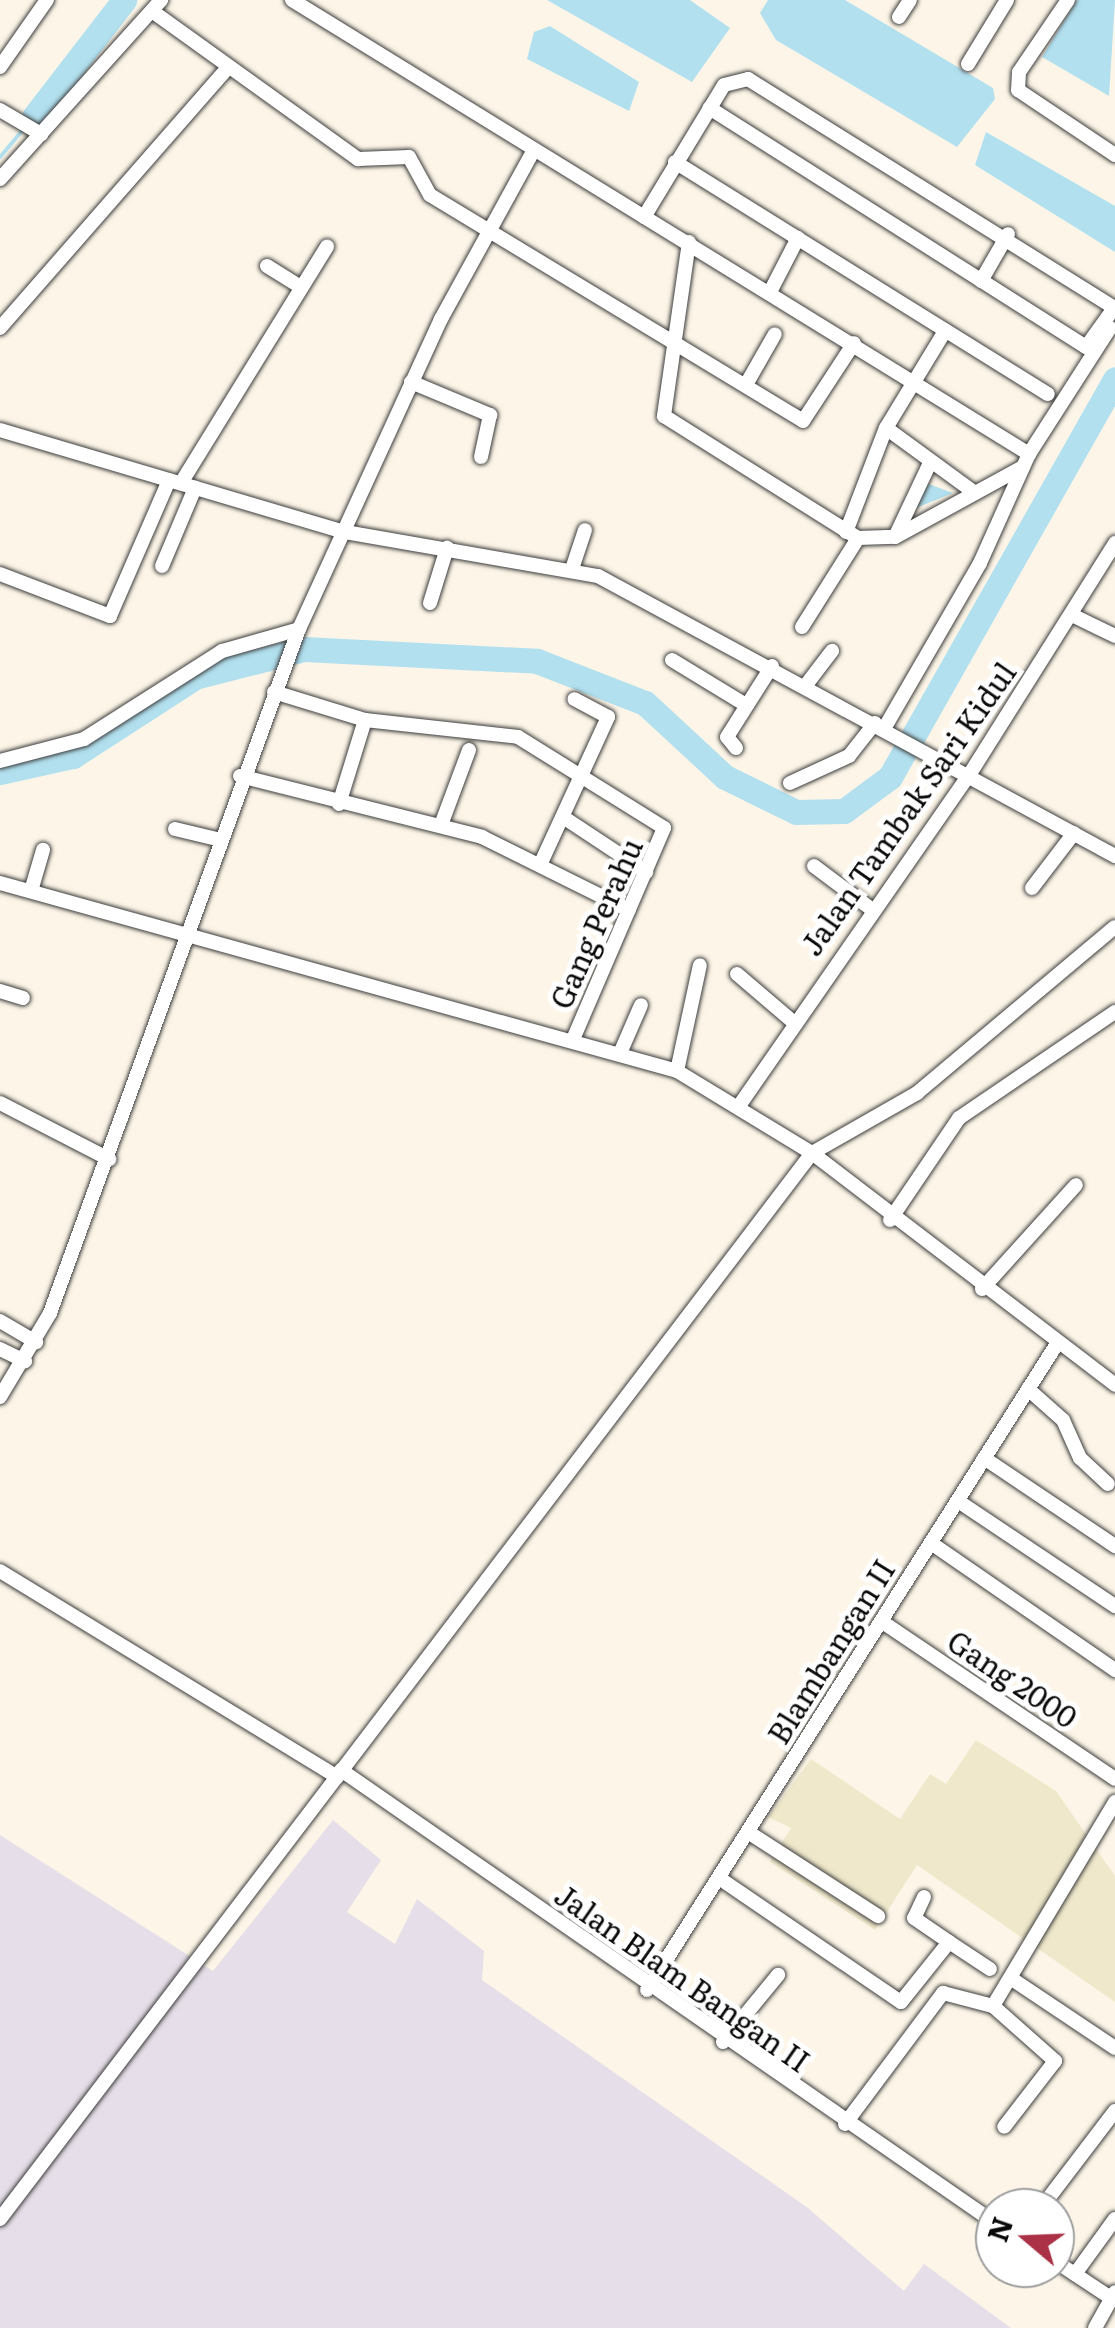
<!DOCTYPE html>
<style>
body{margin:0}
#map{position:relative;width:1115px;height:2328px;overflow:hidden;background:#fdf6e8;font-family:Literata,serif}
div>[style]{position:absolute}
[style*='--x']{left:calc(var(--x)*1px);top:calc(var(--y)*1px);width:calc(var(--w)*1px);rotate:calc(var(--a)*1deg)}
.industrial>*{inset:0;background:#e6dee8}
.farmland>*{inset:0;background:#efe8cb}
.water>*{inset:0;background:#b2e0ef}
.stream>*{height:4px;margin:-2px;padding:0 2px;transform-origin:2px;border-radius:2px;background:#b2e0ef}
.river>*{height:25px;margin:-12.5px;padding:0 12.5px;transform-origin:12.5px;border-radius:12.5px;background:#b2e0ef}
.roads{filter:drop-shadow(0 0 2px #3c3c3c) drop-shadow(0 0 2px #3c3c3c)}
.minor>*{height:14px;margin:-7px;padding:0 7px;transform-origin:7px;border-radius:7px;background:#fff}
span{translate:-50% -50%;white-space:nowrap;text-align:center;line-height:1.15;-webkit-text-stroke:10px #fff;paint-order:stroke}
.street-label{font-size:30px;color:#090909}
.north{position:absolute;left:975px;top:2188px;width:100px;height:100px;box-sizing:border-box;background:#fff;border:2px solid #9d9d9d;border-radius:50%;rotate:289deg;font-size:28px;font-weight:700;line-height:40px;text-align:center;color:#090909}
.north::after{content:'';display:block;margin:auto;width:35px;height:45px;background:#aa3146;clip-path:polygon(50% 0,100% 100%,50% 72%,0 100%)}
</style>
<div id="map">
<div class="industrial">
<div style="clip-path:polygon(333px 1820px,381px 1860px,347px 1912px,395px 1944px,417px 1899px,484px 1951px,482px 1980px,808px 2208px,904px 2291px,924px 2264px,1011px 2328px,0 2328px,0 1835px,213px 1971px)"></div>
</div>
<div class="farmland">
<div style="clip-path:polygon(976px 1740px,1056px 1791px,1115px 1876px,1115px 2002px,917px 1865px,875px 1930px,770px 1862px,791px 1828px,768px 1817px,811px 1759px,900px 1819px,930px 1774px,946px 1784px)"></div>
</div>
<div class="water">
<div style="clip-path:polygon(547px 0,690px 0,730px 28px,692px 82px)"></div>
<div style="clip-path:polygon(768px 0,845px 0,993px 88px,995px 99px,957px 147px,776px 40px,760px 13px)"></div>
<div style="clip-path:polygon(1077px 0,1115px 0,1109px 96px,1042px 57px)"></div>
<div style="clip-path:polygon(550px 26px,639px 82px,629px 111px,527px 59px,534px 32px)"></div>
<div style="clip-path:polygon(986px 132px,1115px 206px,1115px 252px,975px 165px)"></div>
<div style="clip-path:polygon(926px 483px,953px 493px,911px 510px)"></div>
</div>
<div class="stream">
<div style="--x:0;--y:157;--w:35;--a:-50"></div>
</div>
<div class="river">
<div style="--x:34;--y:117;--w:148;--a:-52.4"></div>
<div style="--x:0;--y:772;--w:75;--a:-12.4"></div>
<div style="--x:73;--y:756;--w:145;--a:-32.9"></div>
<div style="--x:195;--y:677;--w:113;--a:-14.4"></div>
<div style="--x:304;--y:649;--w:233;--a:2.9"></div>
<div style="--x:537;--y:661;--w:116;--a:21.3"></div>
<div style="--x:645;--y:703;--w:109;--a:42.8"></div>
<div style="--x:725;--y:777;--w:79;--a:26.2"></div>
<div style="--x:796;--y:812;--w:48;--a:-1.2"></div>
<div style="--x:844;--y:811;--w:57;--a:-36.5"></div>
<div style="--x:890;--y:777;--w:457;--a:-60.5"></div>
</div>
<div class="roads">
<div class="minor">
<div style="--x:292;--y:0;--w:866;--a:31.63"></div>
<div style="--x:1068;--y:0;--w:87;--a:124.2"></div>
<div style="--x:1019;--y:72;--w:18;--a:93"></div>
<div style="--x:1018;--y:90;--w:117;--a:33.8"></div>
<div style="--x:152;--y:11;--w:254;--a:35.7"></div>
<div style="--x:358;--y:159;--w:51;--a:-2.2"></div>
<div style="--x:409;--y:157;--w:43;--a:61.1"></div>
<div style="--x:430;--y:195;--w:436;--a:31.2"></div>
<div style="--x:803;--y:421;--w:93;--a:-56.8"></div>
<div style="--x:899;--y:17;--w:20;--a:-57"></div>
<div style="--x:968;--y:64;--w:75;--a:-58.6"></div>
<div style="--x:0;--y:67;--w:82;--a:-55"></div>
<div style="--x:0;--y:110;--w:48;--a:30.3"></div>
<div style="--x:675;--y:162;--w:439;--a:31.9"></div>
<div style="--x:0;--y:179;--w:241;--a:-48"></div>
<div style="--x:644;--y:217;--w:154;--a:-58.8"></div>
<div style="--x:724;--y:85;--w:25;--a:-14"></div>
<div style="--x:748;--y:79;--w:432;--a:32"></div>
<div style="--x:1114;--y:308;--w:48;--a:125.7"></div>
<div style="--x:1086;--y:347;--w:446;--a:-147.6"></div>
<div style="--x:689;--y:242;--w:176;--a:98.2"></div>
<div style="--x:664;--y:416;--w:229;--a:32.2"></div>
<div style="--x:858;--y:538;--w:37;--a:-2"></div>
<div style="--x:895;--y:537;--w:146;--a:-28.7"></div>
<div style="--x:267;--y:266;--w:39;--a:32"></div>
<div style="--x:981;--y:281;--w:54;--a:-60.1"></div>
<div style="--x:770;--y:292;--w:61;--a:-62.6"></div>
<div style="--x:0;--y:328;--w:344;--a:-48.8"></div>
<div style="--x:411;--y:382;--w:86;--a:22.7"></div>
<div style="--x:490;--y:415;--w:43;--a:102.1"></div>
<div style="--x:747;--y:383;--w:56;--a:-60.3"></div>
<div style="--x:886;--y:428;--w:110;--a:36.1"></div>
<div style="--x:0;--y:430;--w:360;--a:16.5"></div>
<div style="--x:345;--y:532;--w:257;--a:9.9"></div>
<div style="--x:598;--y:576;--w:588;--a:28.44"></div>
<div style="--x:181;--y:483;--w:278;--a:-58.3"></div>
<div style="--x:846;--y:532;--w:111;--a:-69"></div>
<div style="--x:886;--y:428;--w:114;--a:-58.7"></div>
<div style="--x:895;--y:537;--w:82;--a:-64.7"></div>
<div style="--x:162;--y:566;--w:85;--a:-67.1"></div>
<div style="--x:572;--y:569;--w:41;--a:-71.6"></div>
<div style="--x:0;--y:574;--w:118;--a:20.9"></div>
<div style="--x:110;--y:616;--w:148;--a:-66.5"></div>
<div style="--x:430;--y:603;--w:58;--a:-72.8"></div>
<div style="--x:1072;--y:615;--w:48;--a:26"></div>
<div style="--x:802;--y:627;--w:105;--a:-57.8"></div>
<div style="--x:672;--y:660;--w:87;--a:31.3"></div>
<div style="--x:806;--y:685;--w:43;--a:-52.6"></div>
<div style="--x:274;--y:692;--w:95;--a:17.1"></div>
<div style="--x:365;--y:720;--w:154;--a:6.3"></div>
<div style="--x:518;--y:737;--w:172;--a:31.9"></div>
<div style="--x:664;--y:828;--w:228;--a:113.3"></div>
<div style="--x:885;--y:727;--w:190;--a:-59.9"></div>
<div style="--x:980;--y:563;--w:120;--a:-65.8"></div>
<div style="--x:1029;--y:454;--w:150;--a:-57.3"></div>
<div style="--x:736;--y:748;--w:14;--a:-129"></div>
<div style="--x:727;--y:737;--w:84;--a:-57.6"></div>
<div style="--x:0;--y:761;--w:87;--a:-14.7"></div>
<div style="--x:84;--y:739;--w:164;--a:-32.5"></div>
<div style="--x:222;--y:651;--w:80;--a:-15.9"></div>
<div style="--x:240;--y:776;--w:250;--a:14.1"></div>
<div style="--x:482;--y:837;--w:164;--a:26.4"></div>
<div style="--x:790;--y:783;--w:65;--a:-24.6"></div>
<div style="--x:849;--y:756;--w:42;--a:-51.8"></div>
<div style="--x:339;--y:804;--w:88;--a:-72.8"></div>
<div style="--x:563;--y:817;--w:100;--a:33.5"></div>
<div style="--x:441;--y:825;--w:80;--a:-69.5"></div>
<div style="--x:175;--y:829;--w:43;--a:13.4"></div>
<div style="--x:540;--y:865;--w:163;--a:-65.3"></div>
<div style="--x:608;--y:717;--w:38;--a:-152"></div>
<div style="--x:814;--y:866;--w:70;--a:36.9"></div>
<div style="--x:0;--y:883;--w:703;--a:15.52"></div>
<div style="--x:677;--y:1071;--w:158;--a:31.3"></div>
<div style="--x:812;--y:1153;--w:382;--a:37.4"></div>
<div style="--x:1032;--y:888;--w:69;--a:-52.6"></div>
<div style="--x:31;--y:891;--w:43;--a:-73.7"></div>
<div style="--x:737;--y:974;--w:72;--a:40.5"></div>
<div style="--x:0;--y:991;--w:24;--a:17"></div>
<div style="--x:621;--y:1051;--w:50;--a:-66.5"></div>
<div style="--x:677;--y:1071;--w:108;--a:-77.8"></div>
<div style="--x:0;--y:1103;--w:123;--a:27.2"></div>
<div style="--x:741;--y:1103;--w:403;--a:-55.2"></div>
<div style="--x:971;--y:772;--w:271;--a:-57.8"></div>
<div style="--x:890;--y:1220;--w:123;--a:-55.9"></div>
<div style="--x:959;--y:1118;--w:189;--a:-34.2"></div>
<div style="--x:982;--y:1289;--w:140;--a:-47.9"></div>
<div style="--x:0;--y:1321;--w:42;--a:30.3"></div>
<div style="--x:0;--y:1349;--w:28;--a:26"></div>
<div style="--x:1028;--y:1389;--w:47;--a:41.5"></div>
<div style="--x:1063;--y:1420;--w:42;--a:65.9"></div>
<div style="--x:1080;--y:1458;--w:38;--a:43"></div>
<div style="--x:0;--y:1397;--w:98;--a:-59.2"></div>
<div style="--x:50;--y:1313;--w:728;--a:-70"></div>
<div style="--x:299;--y:629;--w:341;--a:-65.4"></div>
<div style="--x:441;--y:319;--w:187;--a:-61.2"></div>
<div style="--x:984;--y:1458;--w:158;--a:33.9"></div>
<div style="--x:958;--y:1501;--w:189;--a:33.8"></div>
<div style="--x:931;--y:1543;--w:224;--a:34.6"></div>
<div style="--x:0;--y:1571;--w:395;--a:31.4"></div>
<div style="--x:881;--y:1621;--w:282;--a:34"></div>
<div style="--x:341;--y:1770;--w:796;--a:34.71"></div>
<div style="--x:748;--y:1832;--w:155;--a:32.9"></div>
<div style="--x:719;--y:1878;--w:220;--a:34.3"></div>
<div style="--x:901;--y:2002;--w:77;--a:-51.3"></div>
<div style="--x:949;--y:1942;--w:49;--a:33.4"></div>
<div style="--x:924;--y:1897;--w:23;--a:115"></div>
<div style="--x:914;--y:1918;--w:42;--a:34.4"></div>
<div style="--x:1012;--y:1979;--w:124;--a:33.8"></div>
<div style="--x:647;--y:1990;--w:767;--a:-57.61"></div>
<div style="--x:993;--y:2006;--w:238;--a:-59.1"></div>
<div style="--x:723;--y:2042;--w:87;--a:-50.6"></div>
<div style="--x:845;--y:2124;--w:164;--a:-53.2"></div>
<div style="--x:943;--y:1993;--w:52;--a:14.6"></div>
<div style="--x:993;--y:2006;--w:83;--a:41.6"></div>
<div style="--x:1055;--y:2061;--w:83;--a:127.7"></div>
<div style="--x:1041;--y:2208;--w:122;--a:-52.7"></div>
<div style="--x:0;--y:2219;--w:1340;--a:-52.7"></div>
<div style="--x:812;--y:1153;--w:121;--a:-29.7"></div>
<div style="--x:917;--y:1093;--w:258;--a:-40"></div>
<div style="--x:1055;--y:2261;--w:67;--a:33.5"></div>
<div style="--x:1075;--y:2274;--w:68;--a:-54"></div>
<div style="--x:1095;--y:2328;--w:41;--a:-60.9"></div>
</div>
</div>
<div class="street-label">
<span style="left:907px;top:808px;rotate:-55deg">Jalan Tambak Sari Kidul</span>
<span style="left:595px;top:923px;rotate:-66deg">Gang Perahu</span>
<span style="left:830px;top:1651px;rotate:-58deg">Blambangan II</span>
<span style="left:1013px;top:1678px;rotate:34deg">Gang 2000</span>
<span style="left:683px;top:1977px;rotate:35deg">Jalan Blam Bangan II</span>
</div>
<div class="north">N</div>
</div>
